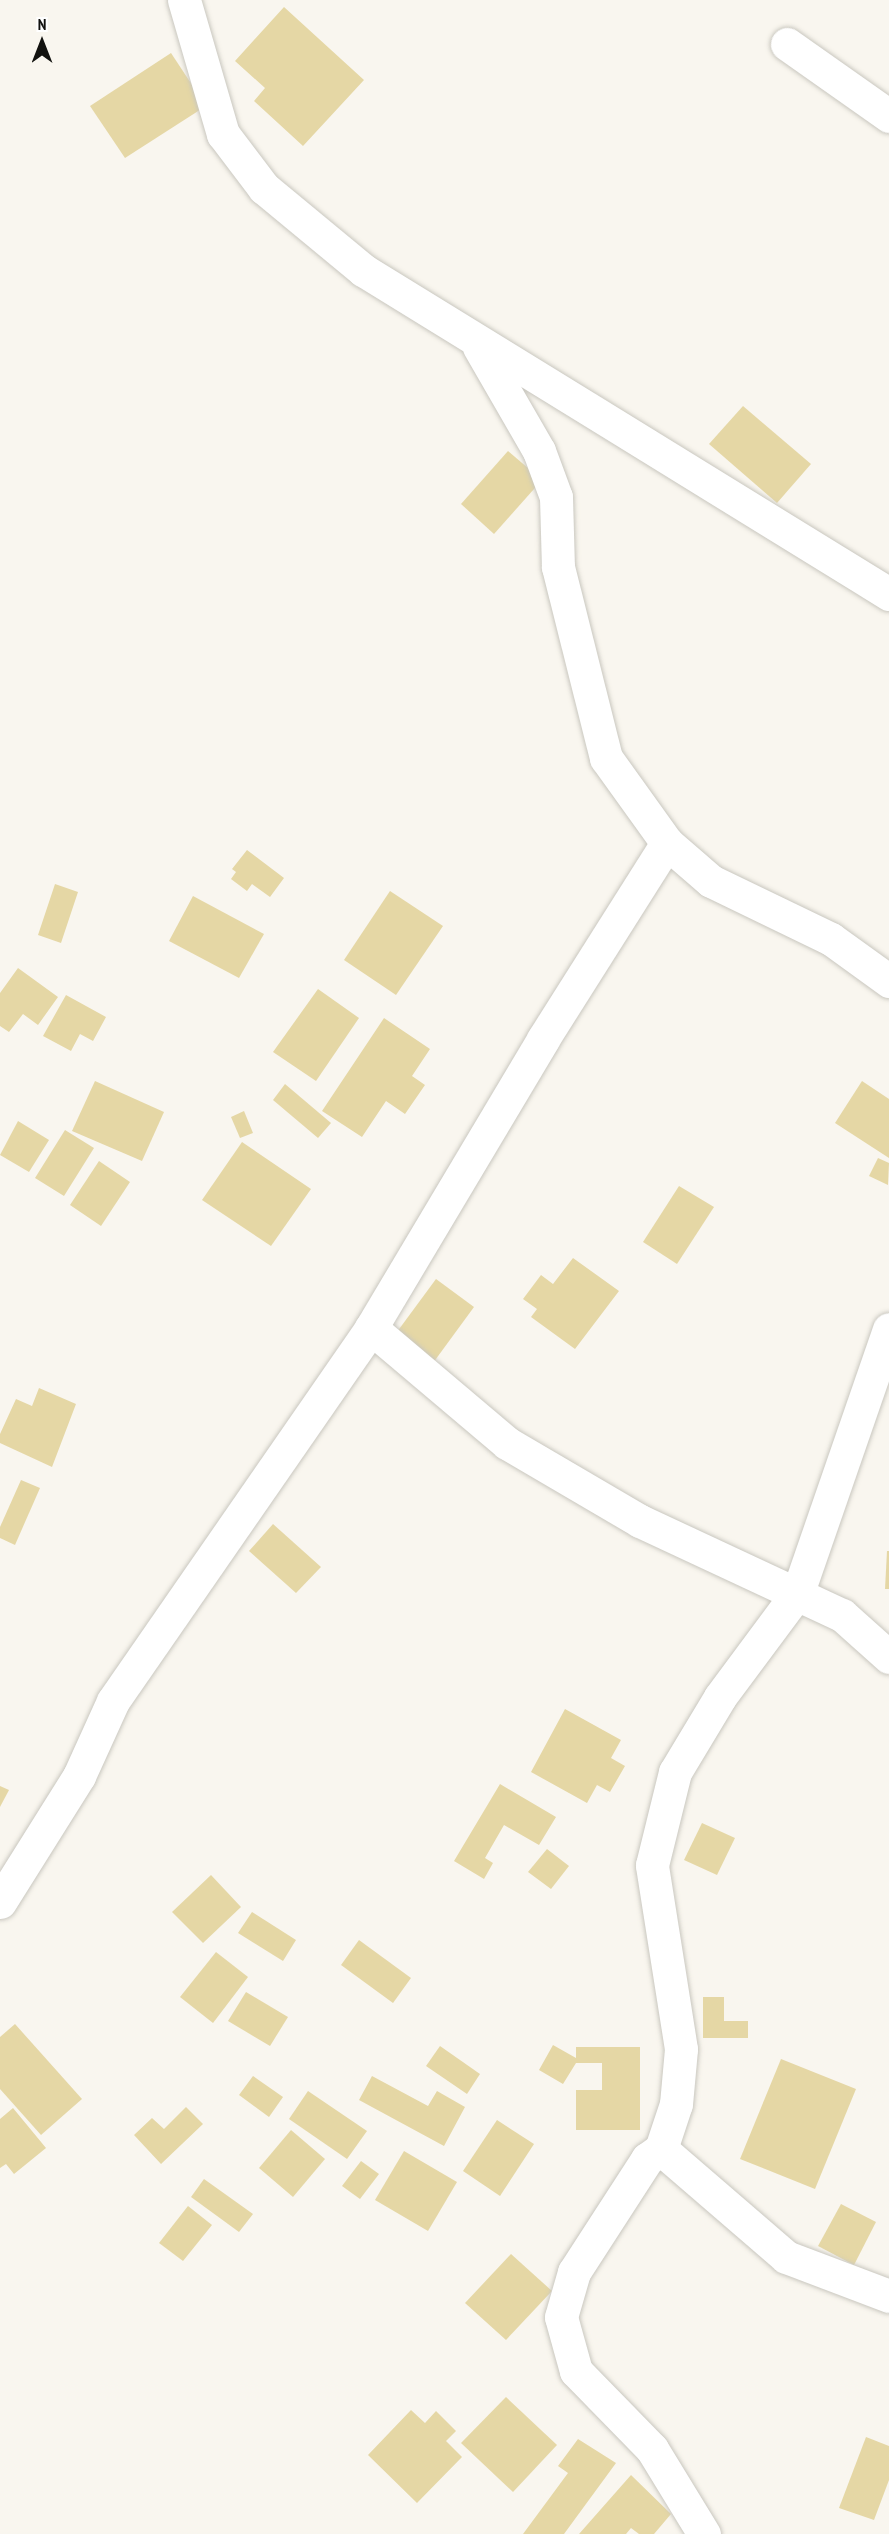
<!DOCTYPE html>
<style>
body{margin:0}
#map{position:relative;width:889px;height:2534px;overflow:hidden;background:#f9f6ef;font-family:"PT Sans Narrow",sans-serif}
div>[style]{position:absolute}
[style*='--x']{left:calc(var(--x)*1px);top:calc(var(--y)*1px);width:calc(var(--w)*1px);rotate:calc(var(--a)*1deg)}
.building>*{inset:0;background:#e5d7a5}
.roads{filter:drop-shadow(0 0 2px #c9c7bf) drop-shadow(0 0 2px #c9c7bf)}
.minor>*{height:33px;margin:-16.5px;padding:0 16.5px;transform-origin:16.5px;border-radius:16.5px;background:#fff}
span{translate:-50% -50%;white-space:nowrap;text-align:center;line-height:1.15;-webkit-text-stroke:6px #fff;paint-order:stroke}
.north{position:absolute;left:12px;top:12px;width:60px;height:60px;-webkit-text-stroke:4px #fff;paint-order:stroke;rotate:0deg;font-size:16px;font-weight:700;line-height:24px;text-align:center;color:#12120f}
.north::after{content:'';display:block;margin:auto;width:21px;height:27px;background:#12120f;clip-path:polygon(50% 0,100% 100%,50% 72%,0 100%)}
</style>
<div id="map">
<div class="building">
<div style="clip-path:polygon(284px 7px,364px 80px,303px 146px,254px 101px,265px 88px,235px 61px)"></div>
<div style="clip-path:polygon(171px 53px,206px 106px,125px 158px,90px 106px)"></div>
<div style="clip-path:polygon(743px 406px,811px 464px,777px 503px,709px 444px)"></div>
<div style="clip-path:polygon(508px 451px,542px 480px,494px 534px,461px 504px)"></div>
<div style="clip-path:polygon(247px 850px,284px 878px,270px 897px,252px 884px,247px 891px,231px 879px,236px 872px,232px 869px)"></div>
<div style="clip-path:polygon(55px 884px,78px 892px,61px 943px,38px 935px)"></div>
<div style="clip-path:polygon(390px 891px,443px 926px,396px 995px,344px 960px)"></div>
<div style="clip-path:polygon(193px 896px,264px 934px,239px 978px,169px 941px)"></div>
<div style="clip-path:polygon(18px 968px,58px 997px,38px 1025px,23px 1014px,9px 1032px,0 1026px,0 993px)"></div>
<div style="clip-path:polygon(318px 989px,359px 1018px,316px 1081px,273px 1052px)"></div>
<div style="clip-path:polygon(66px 995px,106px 1017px,93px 1041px,80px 1034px,71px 1051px,43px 1036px)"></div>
<div style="clip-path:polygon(384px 1018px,430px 1049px,412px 1076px,425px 1085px,405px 1114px,386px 1101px,362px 1137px,322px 1111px)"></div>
<div style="clip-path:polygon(95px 1081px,164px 1112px,142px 1161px,72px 1131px)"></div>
<div style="clip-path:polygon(862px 1081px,889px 1099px,889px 1158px,835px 1123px)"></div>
<div style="clip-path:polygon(285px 1084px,331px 1123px,318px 1138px,273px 1100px)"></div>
<div style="clip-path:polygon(244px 1111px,253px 1133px,240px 1138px,231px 1117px)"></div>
<div style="clip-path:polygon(18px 1121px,49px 1140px,29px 1172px,0 1155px)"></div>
<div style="clip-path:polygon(65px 1130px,94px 1148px,64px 1196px,35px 1178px)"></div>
<div style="clip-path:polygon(242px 1142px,311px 1189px,271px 1246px,202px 1200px)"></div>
<div style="clip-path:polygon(878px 1158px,889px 1163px,888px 1185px,869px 1176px)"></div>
<div style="clip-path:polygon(99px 1161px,130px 1182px,101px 1226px,70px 1205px)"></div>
<div style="clip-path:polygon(679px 1186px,714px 1207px,677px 1264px,643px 1242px)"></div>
<div style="clip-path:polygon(573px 1258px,619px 1291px,575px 1349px,531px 1317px,537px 1309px,523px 1299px,541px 1275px,553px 1284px)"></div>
<div style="clip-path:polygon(436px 1279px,474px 1307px,433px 1363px,394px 1336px)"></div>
<div style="clip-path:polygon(39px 1388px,76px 1404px,52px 1467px,0 1443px,0 1434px,16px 1399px,32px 1406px)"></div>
<div style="clip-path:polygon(21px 1480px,40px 1488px,15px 1545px,0 1538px,0 1527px)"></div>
<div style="clip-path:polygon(273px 1524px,321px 1567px,296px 1593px,249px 1551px)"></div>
<div style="clip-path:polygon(887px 1551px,889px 1551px,889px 1589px,885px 1589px)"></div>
<div style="clip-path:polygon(565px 1709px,621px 1740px,611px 1758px,625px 1766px,610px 1792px,597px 1785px,587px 1803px,531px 1772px)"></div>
<div style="clip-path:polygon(500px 1784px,556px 1817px,539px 1845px,504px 1825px,485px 1858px,493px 1863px,484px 1879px,454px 1861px)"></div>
<div style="clip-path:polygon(0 1786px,9px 1790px,0 1807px)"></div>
<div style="clip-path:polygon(702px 1823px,735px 1838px,717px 1875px,684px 1860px)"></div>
<div style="clip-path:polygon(547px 1849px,569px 1866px,551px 1889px,528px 1872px)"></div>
<div style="clip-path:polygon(211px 1875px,241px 1907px,203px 1943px,172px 1912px)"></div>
<div style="clip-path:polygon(252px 1912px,296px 1940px,283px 1961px,238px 1933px)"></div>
<div style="clip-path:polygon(359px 1940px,411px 1978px,393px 2003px,341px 1965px)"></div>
<div style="clip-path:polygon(216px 1952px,248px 1977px,213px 2023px,180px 1997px)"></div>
<div style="clip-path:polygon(246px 1992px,288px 2017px,270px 2046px,228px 2021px)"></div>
<div style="clip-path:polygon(703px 1997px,724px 1997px,724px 2021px,748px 2021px,748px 2038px,703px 2038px)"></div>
<div style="clip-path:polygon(15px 2024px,82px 2099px,41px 2135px,0 2089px,0 2037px)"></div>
<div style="clip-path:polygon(553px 2045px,576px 2058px,576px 2047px,640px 2047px,640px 2130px,576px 2130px,576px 2090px,602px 2090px,602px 2063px,576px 2063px,563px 2084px,539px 2070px)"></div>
<div style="clip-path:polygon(440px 2046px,480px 2074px,467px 2094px,426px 2066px)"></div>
<div style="clip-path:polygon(781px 2059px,856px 2089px,815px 2189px,740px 2159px)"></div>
<div style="clip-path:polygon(253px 2076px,283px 2097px,269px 2117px,239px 2095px)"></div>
<div style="clip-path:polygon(372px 2076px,428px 2106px,437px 2091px,465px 2107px,444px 2146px,359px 2100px)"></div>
<div style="clip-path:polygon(308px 2091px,367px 2131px,347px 2159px,289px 2119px)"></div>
<div style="clip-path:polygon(186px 2107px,203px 2124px,161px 2164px,134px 2135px,152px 2118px,164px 2129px)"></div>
<div style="clip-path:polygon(13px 2108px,46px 2148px,14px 2174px,6px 2164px,0 2168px,0 2119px)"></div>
<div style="clip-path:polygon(497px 2120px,534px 2144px,500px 2196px,463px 2171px)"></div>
<div style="clip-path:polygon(291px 2130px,325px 2159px,293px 2197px,259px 2168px)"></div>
<div style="clip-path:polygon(404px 2151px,457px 2182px,428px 2231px,375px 2200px)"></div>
<div style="clip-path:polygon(361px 2161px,379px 2174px,360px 2199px,342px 2186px)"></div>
<div style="clip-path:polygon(204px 2179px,253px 2214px,239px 2232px,191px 2197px)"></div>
<div style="clip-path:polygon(841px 2204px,876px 2222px,854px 2265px,818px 2246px)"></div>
<div style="clip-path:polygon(188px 2206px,212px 2225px,183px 2261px,159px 2243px)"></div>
<div style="clip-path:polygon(511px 2254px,552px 2291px,506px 2340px,465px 2303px)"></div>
<div style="clip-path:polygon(506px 2397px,557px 2445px,513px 2492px,461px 2443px)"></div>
<div style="clip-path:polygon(411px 2410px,425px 2423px,436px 2411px,456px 2431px,446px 2441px,462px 2457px,417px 2503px,368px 2455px)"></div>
<div style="clip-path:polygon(866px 2437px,889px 2446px,889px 2480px,874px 2520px,839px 2508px)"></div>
<div style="clip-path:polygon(578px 2439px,616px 2463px,564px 2534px,523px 2534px,568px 2473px,558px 2466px)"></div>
<div style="clip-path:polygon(631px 2475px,671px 2514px,654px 2534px,639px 2534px,631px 2528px,626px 2534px,579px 2534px)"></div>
</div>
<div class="roads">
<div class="minor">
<div style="--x:184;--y:0;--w:140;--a:73.8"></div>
<div style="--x:223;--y:134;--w:68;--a:52.8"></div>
<div style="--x:264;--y:188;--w:129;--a:39.6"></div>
<div style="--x:363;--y:270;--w:618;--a:31.63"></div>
<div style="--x:787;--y:44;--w:125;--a:35.2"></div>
<div style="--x:479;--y:347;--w:120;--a:60"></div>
<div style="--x:539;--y:451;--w:49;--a:69.7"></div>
<div style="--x:556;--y:497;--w:70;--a:88.4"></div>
<div style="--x:558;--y:567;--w:197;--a:75.9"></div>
<div style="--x:606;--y:758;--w:105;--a:54.3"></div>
<div style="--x:667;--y:843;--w:58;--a:40.8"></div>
<div style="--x:711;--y:881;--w:133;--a:25.8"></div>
<div style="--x:831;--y:939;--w:72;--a:35.9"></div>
<div style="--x:371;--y:1328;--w:178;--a:40.2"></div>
<div style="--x:507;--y:1443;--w:154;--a:30.4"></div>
<div style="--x:640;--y:1521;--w:223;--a:25"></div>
<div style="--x:842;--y:1615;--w:63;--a:41.8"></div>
<div style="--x:0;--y:1902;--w:149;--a:-57.9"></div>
<div style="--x:79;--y:1776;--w:82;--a:-65.6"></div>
<div style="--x:113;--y:1701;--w:454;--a:-55.3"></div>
<div style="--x:371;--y:1328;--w:336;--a:-59.2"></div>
<div style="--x:543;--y:1039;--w:232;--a:-57.7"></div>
<div style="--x:661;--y:2149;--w:165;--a:40.8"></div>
<div style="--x:786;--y:2257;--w:110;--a:20.7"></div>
<div style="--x:704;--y:2534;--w:100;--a:-121.5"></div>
<div style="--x:652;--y:2449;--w:109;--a:-134.3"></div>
<div style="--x:576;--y:2371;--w:56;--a:-105.5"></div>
<div style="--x:561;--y:2317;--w:47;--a:-73.9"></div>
<div style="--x:574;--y:2272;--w:135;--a:-57.1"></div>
<div style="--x:647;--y:2159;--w:17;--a:-36"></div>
<div style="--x:661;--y:2149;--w:47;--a:-71.6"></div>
<div style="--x:676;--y:2104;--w:55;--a:-84.8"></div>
<div style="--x:681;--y:2049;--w:186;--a:-99"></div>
<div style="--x:652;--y:1865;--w:96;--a:-76.1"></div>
<div style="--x:675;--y:1772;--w:87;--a:-59"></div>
<div style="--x:720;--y:1697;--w:131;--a:-53.4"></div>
<div style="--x:798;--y:1592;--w:278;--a:-70.9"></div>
</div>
</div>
<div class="north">N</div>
</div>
